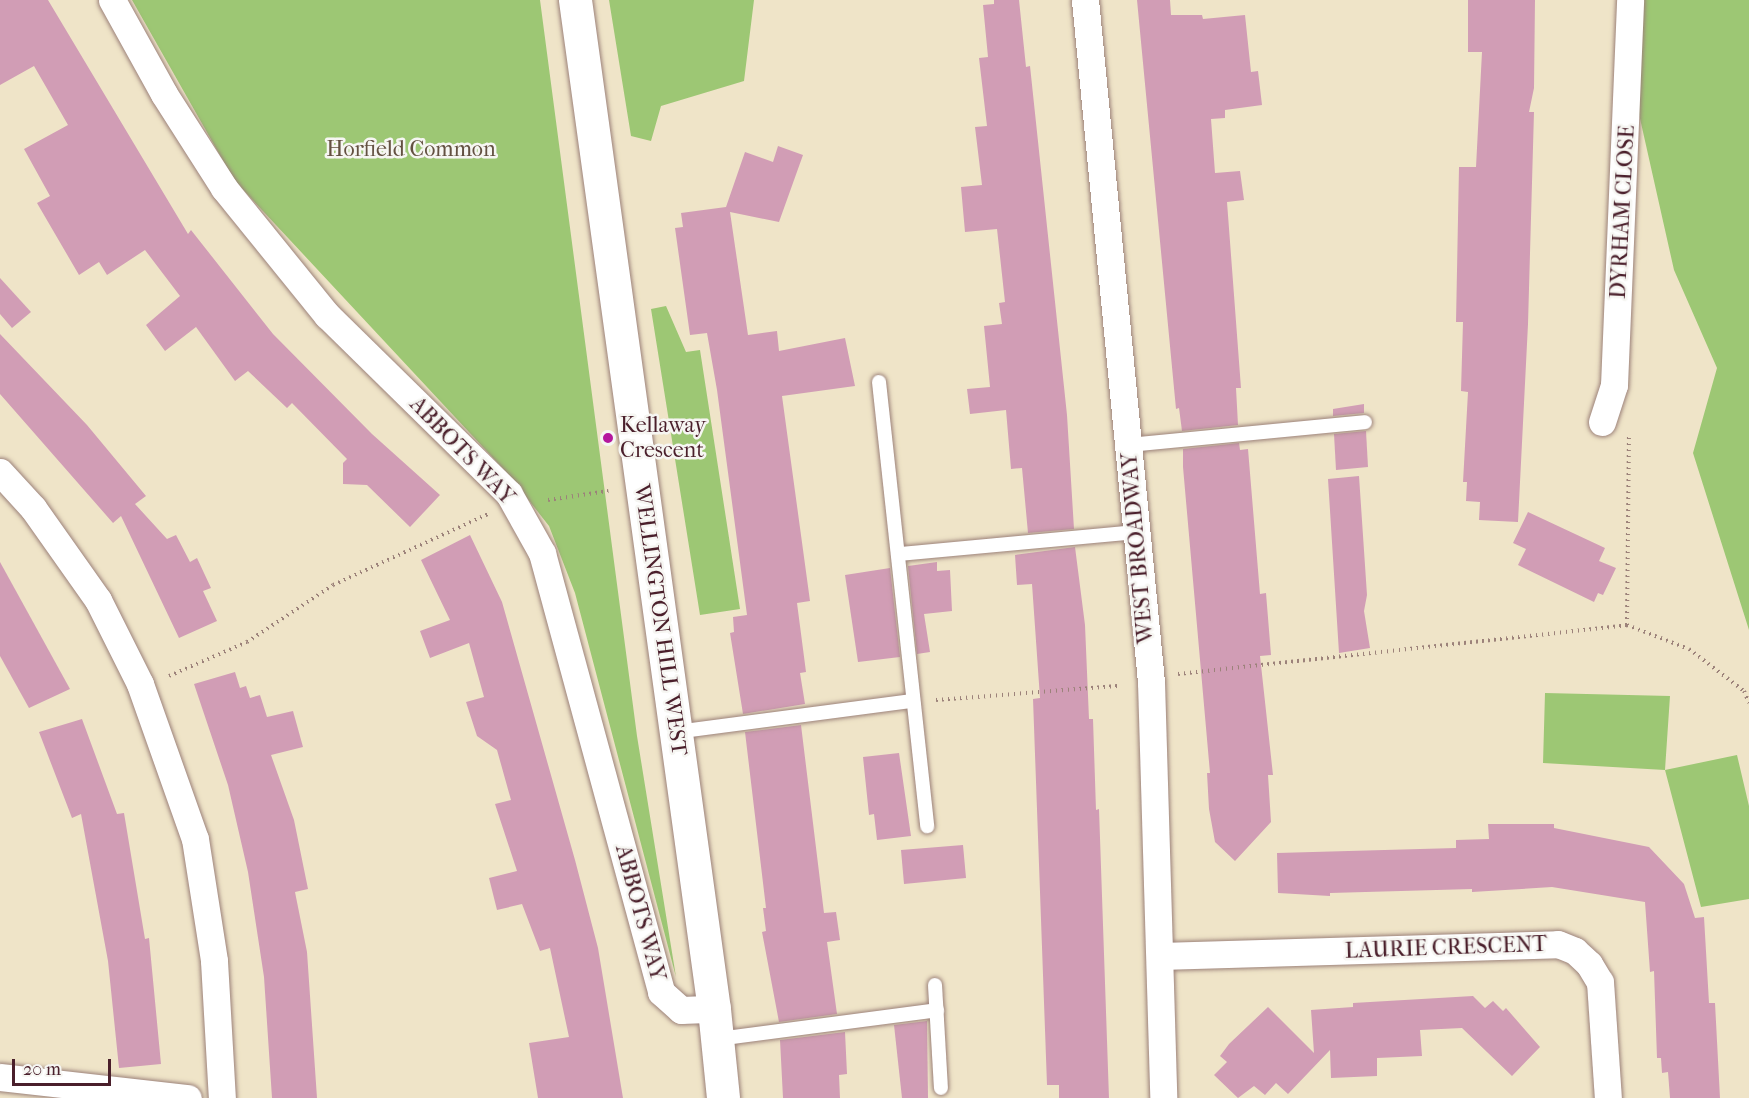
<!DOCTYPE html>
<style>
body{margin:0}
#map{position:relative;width:1749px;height:1098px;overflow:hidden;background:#efe4c8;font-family:"IM FELL French Canon",serif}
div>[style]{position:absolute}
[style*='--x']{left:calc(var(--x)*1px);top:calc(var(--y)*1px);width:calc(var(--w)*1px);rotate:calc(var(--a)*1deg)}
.green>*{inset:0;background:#9dc774}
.building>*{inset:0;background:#d19db5}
.path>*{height:4px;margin-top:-2px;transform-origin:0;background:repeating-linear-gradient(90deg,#9c827a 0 1.5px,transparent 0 6px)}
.roads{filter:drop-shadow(0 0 2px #9c827a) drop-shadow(0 0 2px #9c827a)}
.service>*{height:14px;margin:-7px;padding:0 7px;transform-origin:7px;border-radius:7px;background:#fff}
.minor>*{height:27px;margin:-13.5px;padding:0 13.5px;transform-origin:13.5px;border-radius:13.5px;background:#fff}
.tertiary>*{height:33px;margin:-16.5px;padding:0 16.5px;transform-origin:16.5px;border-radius:16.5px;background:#fff}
.dots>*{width:16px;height:16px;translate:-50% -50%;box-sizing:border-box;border:3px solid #f6f6f2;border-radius:50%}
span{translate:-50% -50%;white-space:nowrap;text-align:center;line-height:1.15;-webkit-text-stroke:5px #f6f6f2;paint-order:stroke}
.park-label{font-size:22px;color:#635141}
.street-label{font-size:22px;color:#4a1f2b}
.poi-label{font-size:22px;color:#4a1f2b}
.left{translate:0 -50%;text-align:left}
.scale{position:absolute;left:12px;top:1059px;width:99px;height:27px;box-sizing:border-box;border:3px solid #4a1f2b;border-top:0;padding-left:8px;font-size:18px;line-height:21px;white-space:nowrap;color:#4a1f2b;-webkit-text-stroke:4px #f6f6f2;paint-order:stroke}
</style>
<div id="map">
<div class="green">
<div style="clip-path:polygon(132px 0,540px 0,637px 736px,676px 977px,575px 593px,549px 526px,509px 475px,234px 180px)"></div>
<div style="clip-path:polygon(609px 0,754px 0,744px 81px,661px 106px,651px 141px,631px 136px)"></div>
<div style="clip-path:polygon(1632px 0,1749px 0,1749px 630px,1693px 453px,1717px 368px,1674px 270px,1630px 74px)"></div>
<div style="clip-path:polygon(666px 306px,686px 352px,700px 350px,740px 609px,700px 615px,651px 309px)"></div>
<div style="clip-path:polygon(1545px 693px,1670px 696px,1665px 770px,1737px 755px,1749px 806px,1749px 899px,1701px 907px,1665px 770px,1543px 763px)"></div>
</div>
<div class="building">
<div style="clip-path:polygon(0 0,48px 0,188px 234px,191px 230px,273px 334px,372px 434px,440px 495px,410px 527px,367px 485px,343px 484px,343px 463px,347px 459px,292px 403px,287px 408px,248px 371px,235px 381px,196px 327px,165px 351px,146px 325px,180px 296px,145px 250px,107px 275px,99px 262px,79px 275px,37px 203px,50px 196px,24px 149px,68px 125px,34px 66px,0 85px)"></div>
<div style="clip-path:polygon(994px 0,1019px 0,1026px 67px,1030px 66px,1067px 415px,1074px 529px,1028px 533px,1022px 468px,1011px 469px,1006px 410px,970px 414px,967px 389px,990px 387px,984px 326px,1002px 324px,999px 303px,1005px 302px,997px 229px,965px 232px,961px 187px,982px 185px,975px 127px,987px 126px,979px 58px,988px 57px,983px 5px,994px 4px)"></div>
<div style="clip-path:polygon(1137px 0,1170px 0,1171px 15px,1202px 15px,1203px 19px,1245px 15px,1251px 72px,1258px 71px,1262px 105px,1225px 110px,1225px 118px,1211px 119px,1215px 173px,1240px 171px,1244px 200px,1227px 202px,1241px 388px,1236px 388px,1238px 425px,1182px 431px,1179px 408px,1176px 409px)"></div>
<div style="clip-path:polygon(1468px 0,1535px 0,1534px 88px,1529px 112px,1534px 112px,1528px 324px,1518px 522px,1479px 520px,1480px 502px,1466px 501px,1467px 482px,1463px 482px,1468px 392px,1461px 391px,1463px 322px,1456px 322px,1459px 167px,1476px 167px,1482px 52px,1468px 52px)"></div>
<div style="clip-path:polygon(778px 146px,803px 155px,779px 222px,730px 212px,748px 335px,777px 331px,779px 351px,845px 338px,855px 386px,782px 396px,810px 601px,797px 603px,806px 672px,800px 673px,805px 704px,743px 714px,730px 633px,734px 632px,733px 617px,747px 615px,717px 390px,707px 333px,690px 335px,675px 228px,683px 227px,681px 213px,726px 207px,745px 152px,773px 162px)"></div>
<div style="clip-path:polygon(0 278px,31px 312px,12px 328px,0 314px)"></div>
<div style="clip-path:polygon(0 334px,87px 425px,146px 496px,135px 504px,167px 539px,176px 535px,190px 562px,197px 558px,211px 588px,203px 591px,217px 621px,179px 638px,121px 516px,113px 523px,0 394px)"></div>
<div style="clip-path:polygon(1364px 404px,1364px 413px,1333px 416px,1333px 409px)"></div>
<div style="clip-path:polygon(1366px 431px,1368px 467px,1336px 470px,1334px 434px)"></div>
<div style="clip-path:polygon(1239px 443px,1240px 450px,1248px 449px,1260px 594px,1266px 593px,1271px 655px,1260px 656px,1273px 775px,1268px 775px,1271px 822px,1235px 861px,1215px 842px,1209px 809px,1207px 773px,1210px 773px,1183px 467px,1183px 449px)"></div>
<div style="clip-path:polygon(1359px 476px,1367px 595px,1364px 611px,1370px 648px,1339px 653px,1328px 479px)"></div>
<div style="clip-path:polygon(1528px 512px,1605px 548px,1599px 561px,1616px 568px,1603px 595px,1598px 593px,1594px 602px,1518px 565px,1526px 549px,1513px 543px)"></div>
<div style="clip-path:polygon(470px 535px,502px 602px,575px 860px,598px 948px,623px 1098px,538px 1098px,529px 1043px,569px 1037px,550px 948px,540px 951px,522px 904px,497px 910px,489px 878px,517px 871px,495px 804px,511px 800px,497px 750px,477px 736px,466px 702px,484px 697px,469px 643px,430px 658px,420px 631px,450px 620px,421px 560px)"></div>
<div style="clip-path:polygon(1075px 547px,1085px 625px,1089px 719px,1093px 719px,1096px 810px,1099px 809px,1109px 1098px,1059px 1098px,1059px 1085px,1047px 1085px,1033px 699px,1040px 698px,1032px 584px,1017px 585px,1015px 555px)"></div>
<div style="clip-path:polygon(0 562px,70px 689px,29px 708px,0 656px)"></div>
<div style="clip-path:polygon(937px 562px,937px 571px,950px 570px,952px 611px,924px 614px,930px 652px,917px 654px,908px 566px)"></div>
<div style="clip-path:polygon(890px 568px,900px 657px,858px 662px,845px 575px)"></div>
<div style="clip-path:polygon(235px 672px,240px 688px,246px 686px,250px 698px,260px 695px,267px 717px,293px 711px,303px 747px,271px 755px,294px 820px,308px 889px,295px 892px,307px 952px,317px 1098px,272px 1098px,264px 977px,248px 872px,228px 785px,194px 684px)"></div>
<div style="clip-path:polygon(82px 719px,117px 814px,124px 813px,145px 939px,149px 938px,161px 1064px,119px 1068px,108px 961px,81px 814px,72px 818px,39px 732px)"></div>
<div style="clip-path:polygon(801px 725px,824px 913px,836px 912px,840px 940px,827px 942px,837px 1014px,779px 1022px,762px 932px,766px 931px,763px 908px,766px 908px,745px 732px)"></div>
<div style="clip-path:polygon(899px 753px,911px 836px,877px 840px,874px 814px,869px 815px,863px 757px)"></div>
<div style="clip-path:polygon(1488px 824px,1554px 824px,1554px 828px,1649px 847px,1684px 884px,1695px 918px,1704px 917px,1709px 1003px,1715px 1003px,1720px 1098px,1670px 1098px,1668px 1072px,1662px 1073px,1661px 1058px,1657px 1058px,1654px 971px,1650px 972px,1645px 902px,1552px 887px,1472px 892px,1472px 889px,1330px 893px,1330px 896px,1278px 893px,1277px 853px,1456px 848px,1456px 840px,1489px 839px)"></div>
<div style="clip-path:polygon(963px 845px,966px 878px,904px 884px,901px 850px)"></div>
<div style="clip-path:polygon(1473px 996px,1485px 1008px,1493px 1001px,1503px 1011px,1506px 1008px,1540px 1047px,1512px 1076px,1462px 1028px,1420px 1030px,1422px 1056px,1377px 1058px,1377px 1076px,1331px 1078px,1330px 1050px,1288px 1094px,1276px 1083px,1265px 1095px,1254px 1086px,1238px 1098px,1214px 1075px,1227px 1062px,1220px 1056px,1229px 1044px,1268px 1007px,1314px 1053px,1311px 1010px,1353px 1007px,1353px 1003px)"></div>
<div style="clip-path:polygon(927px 1021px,928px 1098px,902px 1098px,894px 1025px)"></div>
<div style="clip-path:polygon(845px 1032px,847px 1074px,839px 1075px,840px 1098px,783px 1098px,780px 1040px)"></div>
</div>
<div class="path">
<div style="--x:548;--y:500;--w:61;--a:-8.5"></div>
<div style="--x:1627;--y:625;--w:189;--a:-89.4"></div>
<div style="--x:1178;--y:674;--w:452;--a:-6.2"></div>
<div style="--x:1627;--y:625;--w:66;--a:21.2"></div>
<div style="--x:1689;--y:649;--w:69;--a:37.4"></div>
<div style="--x:1744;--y:691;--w:13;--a:67"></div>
<div style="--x:169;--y:676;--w:85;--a:-23.6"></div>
<div style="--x:247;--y:642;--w:103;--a:-33.5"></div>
<div style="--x:333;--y:585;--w:170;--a:-24.6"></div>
<div style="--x:936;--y:700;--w:185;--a:-4.4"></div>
</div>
<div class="roads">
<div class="service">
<div style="--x:879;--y:382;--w:447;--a:83.8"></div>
<div style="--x:1128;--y:445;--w:238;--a:-5.5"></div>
<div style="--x:900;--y:554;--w:236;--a:-5.3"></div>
<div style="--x:676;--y:732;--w:239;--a:-7.5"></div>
<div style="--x:935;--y:985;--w:103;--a:86.7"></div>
<div style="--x:718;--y:1039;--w:221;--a:-7.5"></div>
</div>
<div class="minor">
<div style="--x:112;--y:0;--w:107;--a:61"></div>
<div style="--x:164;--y:94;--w:112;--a:57.4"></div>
<div style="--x:224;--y:188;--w:164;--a:51"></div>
<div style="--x:327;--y:315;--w:255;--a:44.5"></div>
<div style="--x:509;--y:494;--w:68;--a:60.8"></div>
<div style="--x:542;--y:553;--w:455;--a:74.8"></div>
<div style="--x:661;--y:992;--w:27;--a:42"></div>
<div style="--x:681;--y:1010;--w:33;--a:-2"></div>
<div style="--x:1085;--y:0;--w:685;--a:84.47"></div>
<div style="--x:1151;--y:682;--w:416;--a:88.3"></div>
<div style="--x:1602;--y:422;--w:39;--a:-72"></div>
<div style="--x:1614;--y:385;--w:385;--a:-87.6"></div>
<div style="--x:0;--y:472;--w:49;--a:47.5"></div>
<div style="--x:33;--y:508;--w:113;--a:54.8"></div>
<div style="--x:98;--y:600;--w:94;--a:63.4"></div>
<div style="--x:140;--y:684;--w:164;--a:70.5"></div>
<div style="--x:195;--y:839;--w:123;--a:81.1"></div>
<div style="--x:214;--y:961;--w:137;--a:86.7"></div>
<div style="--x:1160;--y:956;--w:398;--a:-1.7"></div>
<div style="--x:1558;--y:944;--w:18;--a:22"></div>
<div style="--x:1575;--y:951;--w:19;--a:43"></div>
<div style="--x:1589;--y:964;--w:21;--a:59"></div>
<div style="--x:1600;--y:982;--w:116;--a:86.1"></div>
<div style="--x:0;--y:1077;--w:189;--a:6.4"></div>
</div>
<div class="tertiary">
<div style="--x:575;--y:0;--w:1019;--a:82.16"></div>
<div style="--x:714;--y:1009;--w:89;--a:84.2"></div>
</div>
</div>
<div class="dots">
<div style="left:608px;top:438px;background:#b5179e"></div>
</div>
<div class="park-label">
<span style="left:411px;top:150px">Horfield Common</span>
</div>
<div class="street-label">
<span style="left:1623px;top:212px;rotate:-87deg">DYRHAM CLOSE</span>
<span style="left:462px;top:451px;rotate:46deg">ABBOTS WAY</span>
<span style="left:1138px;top:548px;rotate:-95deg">WEST BROADWAY</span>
<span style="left:660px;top:620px;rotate:82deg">WELLINGTON HILL WEST</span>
<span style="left:640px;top:913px;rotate:75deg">ABBOTS WAY</span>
<span style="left:1446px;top:948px;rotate:-2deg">LAURIE CRESCENT</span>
</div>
<div class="poi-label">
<span class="left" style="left:620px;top:438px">Kellaway<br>Crescent</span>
</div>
<div class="scale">20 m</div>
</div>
